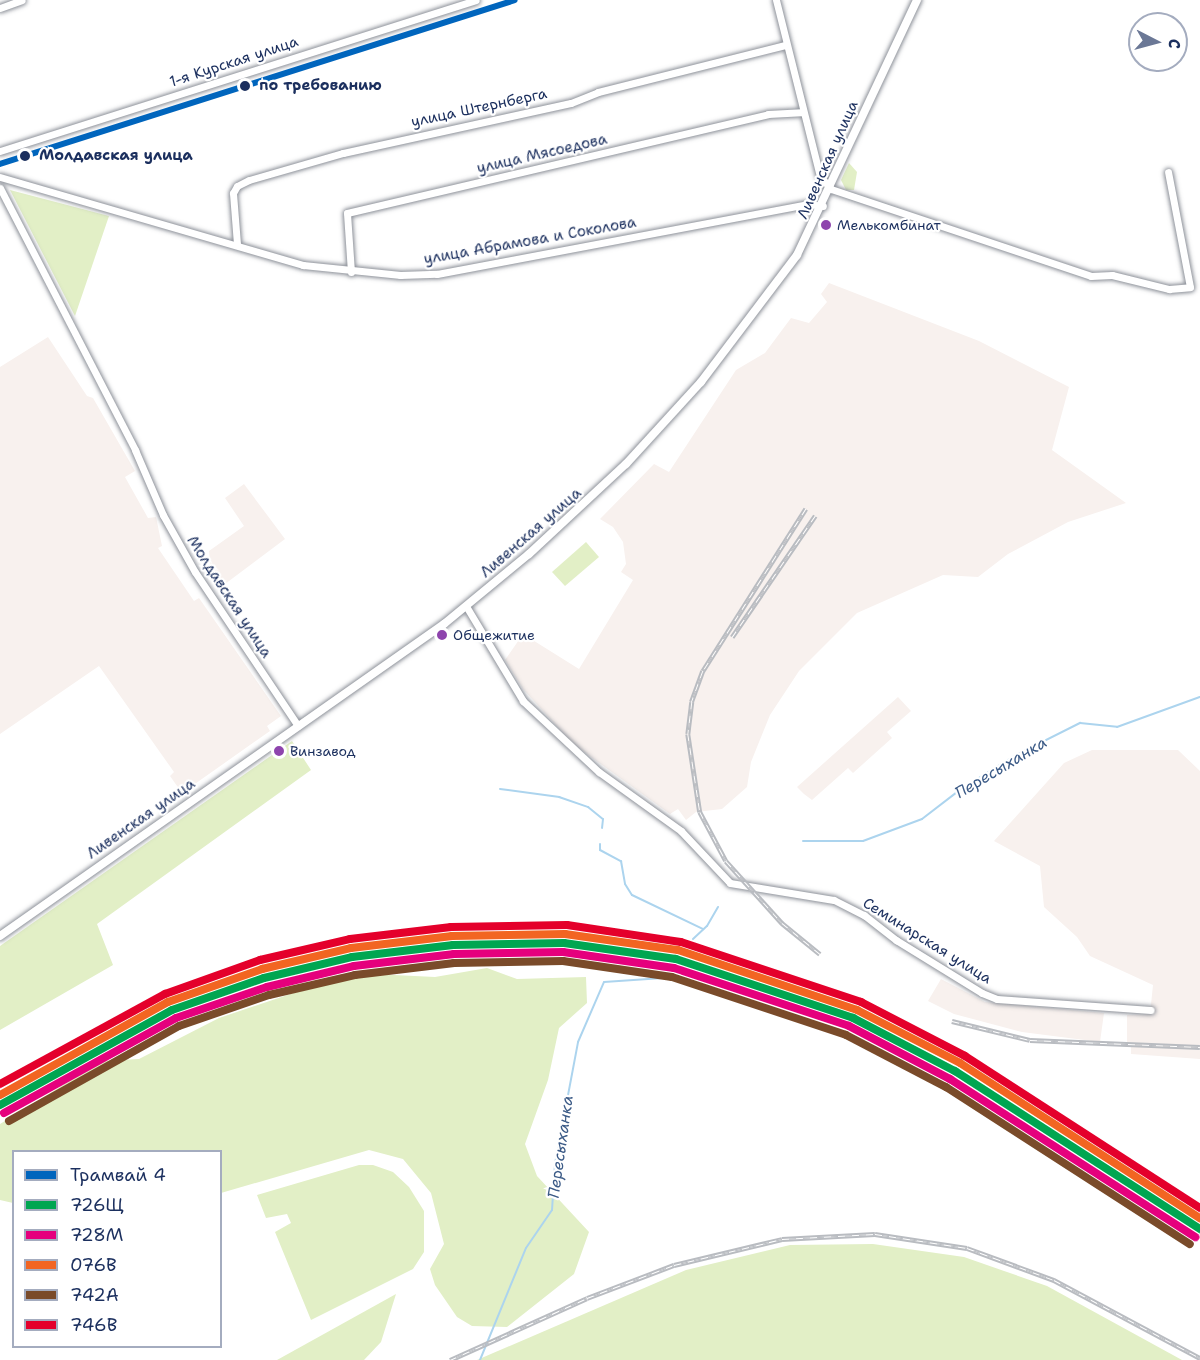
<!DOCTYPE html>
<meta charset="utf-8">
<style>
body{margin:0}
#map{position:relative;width:1200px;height:1360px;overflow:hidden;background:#fff;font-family:"Shantell Sans",sans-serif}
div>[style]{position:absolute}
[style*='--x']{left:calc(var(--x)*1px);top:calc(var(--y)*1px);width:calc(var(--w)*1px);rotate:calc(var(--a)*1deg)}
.built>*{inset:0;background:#f8f1ee}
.green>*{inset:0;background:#e2efc6}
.stream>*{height:2px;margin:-1px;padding:0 1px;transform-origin:1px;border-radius:1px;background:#acd4ee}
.roads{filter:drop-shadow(0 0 2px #8e929a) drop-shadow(0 0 2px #8e929a)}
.minor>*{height:7px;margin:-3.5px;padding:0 3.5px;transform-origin:3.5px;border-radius:3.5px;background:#fff}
.major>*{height:8px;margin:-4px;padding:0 4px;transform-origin:4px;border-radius:4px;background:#fff}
.rail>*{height:4.5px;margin-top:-2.25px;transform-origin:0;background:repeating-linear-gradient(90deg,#fff 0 7px,#b9bcc1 0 14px);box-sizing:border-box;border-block:2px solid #b9bcc1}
.rail-1>*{height:8px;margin:-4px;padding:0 4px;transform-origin:4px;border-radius:4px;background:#00a651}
.rail-2>*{height:8px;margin:-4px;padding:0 4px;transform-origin:4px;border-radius:4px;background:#e5007d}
.rail-3>*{height:8px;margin:-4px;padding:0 4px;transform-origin:4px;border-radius:4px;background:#f26522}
.rail-4>*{height:8px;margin:-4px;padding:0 4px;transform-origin:4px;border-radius:4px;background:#7a4b2a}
.rail-5>*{height:8px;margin:-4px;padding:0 4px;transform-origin:4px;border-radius:4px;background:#e4002b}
.tram-1>*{height:6px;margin:-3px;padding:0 3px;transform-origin:3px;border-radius:3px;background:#0065bd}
.dots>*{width:16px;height:16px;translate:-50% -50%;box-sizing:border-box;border:3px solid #fff;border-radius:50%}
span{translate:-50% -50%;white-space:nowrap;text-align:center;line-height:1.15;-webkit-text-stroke:4.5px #fff;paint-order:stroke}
.bus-label{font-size:14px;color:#1b2f5e}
.left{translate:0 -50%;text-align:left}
.street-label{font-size:15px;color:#1b2f5e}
.stop-label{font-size:15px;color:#1b2f5e;font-weight:700}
.water-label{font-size:16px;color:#3c5b87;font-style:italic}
.legend{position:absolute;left:12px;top:1150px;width:210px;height:198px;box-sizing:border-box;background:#fff;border:2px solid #a4acbf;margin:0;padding:8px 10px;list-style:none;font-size:18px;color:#1b2f5e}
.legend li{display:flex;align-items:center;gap:12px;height:30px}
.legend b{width:30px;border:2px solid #a4acbf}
.north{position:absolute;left:1128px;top:12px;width:60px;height:60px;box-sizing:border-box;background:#fff;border:2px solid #a4acbf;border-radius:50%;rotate:96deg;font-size:16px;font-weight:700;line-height:24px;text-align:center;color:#1b2f5e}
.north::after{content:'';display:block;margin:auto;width:21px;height:27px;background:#6b7896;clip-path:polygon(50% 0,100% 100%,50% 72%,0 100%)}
</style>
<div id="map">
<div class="built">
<div style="clip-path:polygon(829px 283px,979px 341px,1069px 387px,1052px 450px,1126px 503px,1068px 522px,1008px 554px,978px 577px,943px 575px,857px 613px,799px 671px,770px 715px,751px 762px,747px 787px,722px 809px,696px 812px,686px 820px,678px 809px,670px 814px,573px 744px,523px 689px,505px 660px,523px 634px,579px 669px,633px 580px,621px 572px,626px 564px,623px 542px,613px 527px,600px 519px,654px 464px,669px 472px,736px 370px,765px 353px,791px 318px,809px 323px,827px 302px,821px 294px)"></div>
<div style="clip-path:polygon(48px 337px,87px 396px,93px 398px,135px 471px,125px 477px,148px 518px,156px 517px,162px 546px,158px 548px,194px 601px,199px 598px,281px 716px,267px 726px,270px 731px,182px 793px,170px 776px,174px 772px,99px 666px,0 734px,0 367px)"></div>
<div style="clip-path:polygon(244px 484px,285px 539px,221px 587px,211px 573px,209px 551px,244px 526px,225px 498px)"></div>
<div style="clip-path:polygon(898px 697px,911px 711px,887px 732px,892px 738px,853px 773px,848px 768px,812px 800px,804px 794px,797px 787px)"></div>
<div style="clip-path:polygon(1092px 750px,1178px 750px,1200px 771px,1200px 1059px,1131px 1054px,1131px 1044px,1127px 1044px,1127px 1015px,1150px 1014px,1153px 985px,1090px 956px,1077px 937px,1044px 907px,1040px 866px,994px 841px,1064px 763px)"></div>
<div style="clip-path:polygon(941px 979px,985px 1002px,1104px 1013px,1100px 1042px,1022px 1032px,954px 1014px,928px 1001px)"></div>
</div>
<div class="green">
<div style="clip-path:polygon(849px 163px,857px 172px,854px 190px,846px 190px,841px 180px)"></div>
<div style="clip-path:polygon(10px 190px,109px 216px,75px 316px)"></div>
<div style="clip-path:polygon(586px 542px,599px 557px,565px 586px,552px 572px)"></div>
<div style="clip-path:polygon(292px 741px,311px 770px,97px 924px,113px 965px,0 1030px,0 946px)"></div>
<div style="clip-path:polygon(487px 968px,517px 979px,586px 977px,587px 1003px,559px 1028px,548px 1080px,525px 1144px,537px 1176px,589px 1232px,574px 1274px,507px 1327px,472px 1326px,457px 1317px,435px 1285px,430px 1269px,444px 1244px,431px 1193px,403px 1159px,369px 1150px,221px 1193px,220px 1152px,14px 1152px,13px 1203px,0 1200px,0 1124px,102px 1061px,139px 1059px,219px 1018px,353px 973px,435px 977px)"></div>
<div style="clip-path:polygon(359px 1165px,373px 1165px,393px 1172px,409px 1187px,424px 1211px,424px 1252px,413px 1269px,311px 1320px,275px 1232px,291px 1223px,287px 1214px,266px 1218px,257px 1195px)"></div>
<div style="clip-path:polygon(873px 1244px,964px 1257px,1047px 1286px,1182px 1360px,477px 1360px,686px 1270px,790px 1245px)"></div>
<div style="clip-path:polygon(396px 1294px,381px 1342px,364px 1360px,277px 1360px)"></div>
</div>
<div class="stream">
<div style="--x:500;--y:789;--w:60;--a:7.7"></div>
<div style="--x:559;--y:797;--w:31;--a:19"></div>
<div style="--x:588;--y:807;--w:19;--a:39"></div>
<div style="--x:603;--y:819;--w:9;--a:96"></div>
<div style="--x:803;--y:841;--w:60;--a:0"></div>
<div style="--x:863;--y:841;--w:63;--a:-20.4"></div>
<div style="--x:922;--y:819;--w:49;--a:-37.6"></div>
<div style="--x:961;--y:789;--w:65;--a:-31.7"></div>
<div style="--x:1016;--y:755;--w:72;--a:-26.6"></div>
<div style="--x:1080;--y:723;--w:37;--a:6"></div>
<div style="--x:1117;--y:727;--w:88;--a:-19.9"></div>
<div style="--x:600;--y:844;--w:6;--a:90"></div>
<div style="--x:600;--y:850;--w:24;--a:28"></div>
<div style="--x:621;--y:861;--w:23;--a:80"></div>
<div style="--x:625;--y:884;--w:13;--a:58"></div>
<div style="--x:632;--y:895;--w:79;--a:25.6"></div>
<div style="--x:693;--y:939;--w:19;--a:-43"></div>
<div style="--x:707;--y:926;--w:22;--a:-60"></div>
<div style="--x:480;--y:1360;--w:121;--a:-67.7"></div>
<div style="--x:526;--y:1248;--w:46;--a:-55.6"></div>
<div style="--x:552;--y:1210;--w:46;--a:-86.3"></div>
<div style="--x:555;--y:1164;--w:124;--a:-79.3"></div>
<div style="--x:578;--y:1042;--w:65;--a:-66.6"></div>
<div style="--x:604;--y:982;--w:59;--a:-3.9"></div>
</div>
<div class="roads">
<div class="minor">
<div style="--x:776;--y:0;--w:181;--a:76"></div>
<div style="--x:820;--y:176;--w:17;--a:50"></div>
<div style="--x:831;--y:189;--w:274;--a:18.5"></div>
<div style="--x:1091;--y:276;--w:21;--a:-3"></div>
<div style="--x:1112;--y:275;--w:59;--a:13.8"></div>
<div style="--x:1169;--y:289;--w:21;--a:-5"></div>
<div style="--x:1190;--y:287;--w:117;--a:-100.8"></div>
<div style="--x:0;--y:8;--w:23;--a:-20"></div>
<div style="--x:0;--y:151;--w:499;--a:-17.6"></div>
<div style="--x:0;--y:177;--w:316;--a:16.2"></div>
<div style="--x:303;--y:265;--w:98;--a:5.9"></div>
<div style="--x:400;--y:275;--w:37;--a:-2"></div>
<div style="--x:437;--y:274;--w:378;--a:-10.7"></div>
<div style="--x:808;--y:204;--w:15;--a:8"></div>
<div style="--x:0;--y:188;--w:295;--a:62.7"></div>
<div style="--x:135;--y:450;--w:71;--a:66.7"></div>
<div style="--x:163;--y:515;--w:65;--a:60.7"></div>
<div style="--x:195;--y:572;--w:185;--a:56.2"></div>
<div style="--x:237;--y:244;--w:51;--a:-94.5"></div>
<div style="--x:233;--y:193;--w:8;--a:-60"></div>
<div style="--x:237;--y:186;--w:13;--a:-27"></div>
<div style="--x:249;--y:180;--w:98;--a:-16"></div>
<div style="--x:343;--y:153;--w:233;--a:-12.4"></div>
<div style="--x:571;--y:103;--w:29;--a:-22"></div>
<div style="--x:598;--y:92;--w:193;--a:-14.1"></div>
<div style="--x:351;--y:272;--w:59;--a:-93.9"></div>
<div style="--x:347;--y:213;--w:432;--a:-13.2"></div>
<div style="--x:768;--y:114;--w:33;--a:-3"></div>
<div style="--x:466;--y:606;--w:111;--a:59"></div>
<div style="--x:523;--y:701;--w:104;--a:43.1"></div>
<div style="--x:599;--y:772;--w:101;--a:35.7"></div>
<div style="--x:681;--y:831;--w:71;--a:46.7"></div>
<div style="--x:730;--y:883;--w:105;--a:9.3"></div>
<div style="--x:834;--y:900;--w:34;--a:27"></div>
<div style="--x:864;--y:915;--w:41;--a:38"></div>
<div style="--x:896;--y:940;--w:101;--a:31.6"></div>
<div style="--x:982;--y:993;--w:16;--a:22"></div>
<div style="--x:997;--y:999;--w:154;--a:4.1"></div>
</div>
<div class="major">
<div style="--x:0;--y:936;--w:543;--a:-35.1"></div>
<div style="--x:444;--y:624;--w:110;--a:-39.5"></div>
<div style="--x:529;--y:554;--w:132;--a:-42.9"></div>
<div style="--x:626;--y:464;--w:111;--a:-47.6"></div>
<div style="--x:701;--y:382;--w:159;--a:-52.9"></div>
<div style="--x:797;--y:255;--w:282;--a:-64.8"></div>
</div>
</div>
<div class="rail">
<div style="--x:806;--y:509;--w:192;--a:122.4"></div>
<div style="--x:703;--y:671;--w:33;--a:110"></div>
<div style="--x:692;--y:702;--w:32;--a:97"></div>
<div style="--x:688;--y:734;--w:79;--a:81.3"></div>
<div style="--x:700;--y:812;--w:55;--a:62"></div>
<div style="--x:726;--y:861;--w:84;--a:47.9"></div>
<div style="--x:782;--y:923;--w:49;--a:39.2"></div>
<div style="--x:732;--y:637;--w:147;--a:-55.6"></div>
<div style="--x:952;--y:1021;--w:80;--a:13.7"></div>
<div style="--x:1030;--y:1040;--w:170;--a:2.4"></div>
<div style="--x:450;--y:1360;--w:150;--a:-24.3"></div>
<div style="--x:587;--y:1298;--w:93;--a:-20.8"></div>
<div style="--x:674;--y:1265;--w:111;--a:-13.5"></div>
<div style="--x:782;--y:1239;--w:93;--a:-3.1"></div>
<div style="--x:875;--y:1234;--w:93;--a:8.7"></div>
<div style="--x:967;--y:1248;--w:93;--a:20.2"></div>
<div style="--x:1054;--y:1280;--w:166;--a:28.1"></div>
</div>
<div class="rail-1">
<div style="--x:0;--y:1105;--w:196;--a:-28.9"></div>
<div style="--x:172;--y:1010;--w:97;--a:-19.2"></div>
<div style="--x:264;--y:978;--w:90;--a:-13.4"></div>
<div style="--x:352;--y:957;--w:102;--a:-6.8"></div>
<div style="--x:453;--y:945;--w:111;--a:-1"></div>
<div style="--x:564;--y:943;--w:113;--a:8.1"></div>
<div style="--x:676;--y:959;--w:187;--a:18.4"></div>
<div style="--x:853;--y:1018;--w:115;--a:27.5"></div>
<div style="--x:955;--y:1071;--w:292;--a:32.8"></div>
</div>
<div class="rail-2">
<div style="--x:4;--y:1113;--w:196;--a:-28.9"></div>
<div style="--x:176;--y:1018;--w:96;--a:-18.8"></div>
<div style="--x:267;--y:987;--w:89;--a:-13.6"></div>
<div style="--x:354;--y:966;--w:101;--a:-6.8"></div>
<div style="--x:454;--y:954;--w:109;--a:-1.1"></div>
<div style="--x:563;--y:952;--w:112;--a:8.2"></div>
<div style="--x:674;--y:968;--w:184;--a:18.3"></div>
<div style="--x:849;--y:1026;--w:114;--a:27.7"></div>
<div style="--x:950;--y:1079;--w:292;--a:32.8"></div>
</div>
<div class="rail-3">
<div style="--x:0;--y:1095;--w:192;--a:-29"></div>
<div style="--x:168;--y:1002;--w:100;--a:-19.3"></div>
<div style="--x:262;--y:969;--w:91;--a:-13.3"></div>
<div style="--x:351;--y:948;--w:102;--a:-6.8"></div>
<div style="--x:452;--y:936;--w:113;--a:-1"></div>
<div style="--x:565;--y:934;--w:114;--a:8.1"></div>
<div style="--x:678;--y:950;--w:189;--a:18.5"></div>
<div style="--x:857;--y:1010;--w:116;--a:27.2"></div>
<div style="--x:960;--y:1063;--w:286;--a:32.9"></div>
</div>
<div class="rail-4">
<div style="--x:9;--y:1121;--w:195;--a:-29.2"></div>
<div style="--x:179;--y:1026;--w:95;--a:-19"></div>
<div style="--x:269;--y:995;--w:88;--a:-13.1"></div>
<div style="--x:355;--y:975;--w:100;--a:-6.9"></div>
<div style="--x:454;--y:963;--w:109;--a:-1.1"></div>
<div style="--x:563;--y:961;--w:110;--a:8.4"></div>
<div style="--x:672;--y:977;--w:183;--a:18.4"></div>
<div style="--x:846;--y:1035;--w:113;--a:27.5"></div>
<div style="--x:946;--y:1087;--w:290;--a:32.8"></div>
</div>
<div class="rail-5">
<div style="--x:0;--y:1084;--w:188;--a:-28.6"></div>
<div style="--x:165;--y:994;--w:101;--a:-19.7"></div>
<div style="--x:260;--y:960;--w:92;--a:-13.1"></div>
<div style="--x:350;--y:939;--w:102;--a:-6.8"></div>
<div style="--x:451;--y:927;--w:116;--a:-1"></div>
<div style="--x:567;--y:925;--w:115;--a:8.5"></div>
<div style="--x:681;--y:942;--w:190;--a:18.4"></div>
<div style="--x:861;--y:1002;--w:117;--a:27.4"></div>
<div style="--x:965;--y:1056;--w:280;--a:32.9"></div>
</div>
<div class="tram-1">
<div style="--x:0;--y:164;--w:540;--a:-17.66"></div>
</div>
<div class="dots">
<div style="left:245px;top:86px;background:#1b2f5e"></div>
<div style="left:25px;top:156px;background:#1b2f5e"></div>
<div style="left:826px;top:225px;background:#8e44ad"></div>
<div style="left:442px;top:635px;background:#8e44ad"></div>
<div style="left:279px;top:751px;background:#8e44ad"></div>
</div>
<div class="bus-label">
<span class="left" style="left:837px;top:225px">Мелькомбинат</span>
<span class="left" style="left:453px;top:635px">Общежитие</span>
<span class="left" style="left:290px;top:751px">Винзавод</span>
</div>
<div class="street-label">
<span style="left:234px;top:62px;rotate:-18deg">1-я Курская улица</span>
<span style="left:479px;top:108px;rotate:-12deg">улица Штернберга</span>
<span style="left:542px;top:154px;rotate:-13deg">улица Мясоедова</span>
<span style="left:828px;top:160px;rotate:-66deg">Ливенская улица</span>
<span style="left:530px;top:241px;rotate:-10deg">улица Абрамова и Соколова</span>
<span style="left:531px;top:533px;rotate:-41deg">Ливенская улица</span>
<span style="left:229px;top:597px;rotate:57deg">Молдавская улица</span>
<span style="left:141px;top:819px;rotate:-35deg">Ливенская улица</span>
<span style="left:927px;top:941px;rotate:32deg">Семинарская улица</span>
</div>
<div class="stop-label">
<span class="left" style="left:259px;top:86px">по требованию</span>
<span class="left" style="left:39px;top:156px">Молдавская улица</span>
</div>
<div class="water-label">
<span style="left:1001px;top:768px;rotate:-31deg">Пересыханка</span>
<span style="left:561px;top:1147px;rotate:-82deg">Пересыханка</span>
</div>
<ul class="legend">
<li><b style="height:8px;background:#0065bd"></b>Трамвай 4</li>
<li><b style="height:8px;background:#00a651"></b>726Щ</li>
<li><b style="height:8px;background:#e5007d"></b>728М</li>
<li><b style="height:8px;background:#f26522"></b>076В</li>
<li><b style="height:8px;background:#7a4b2a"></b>742А</li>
<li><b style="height:8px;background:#e4002b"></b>746В</li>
</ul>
<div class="north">С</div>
</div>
